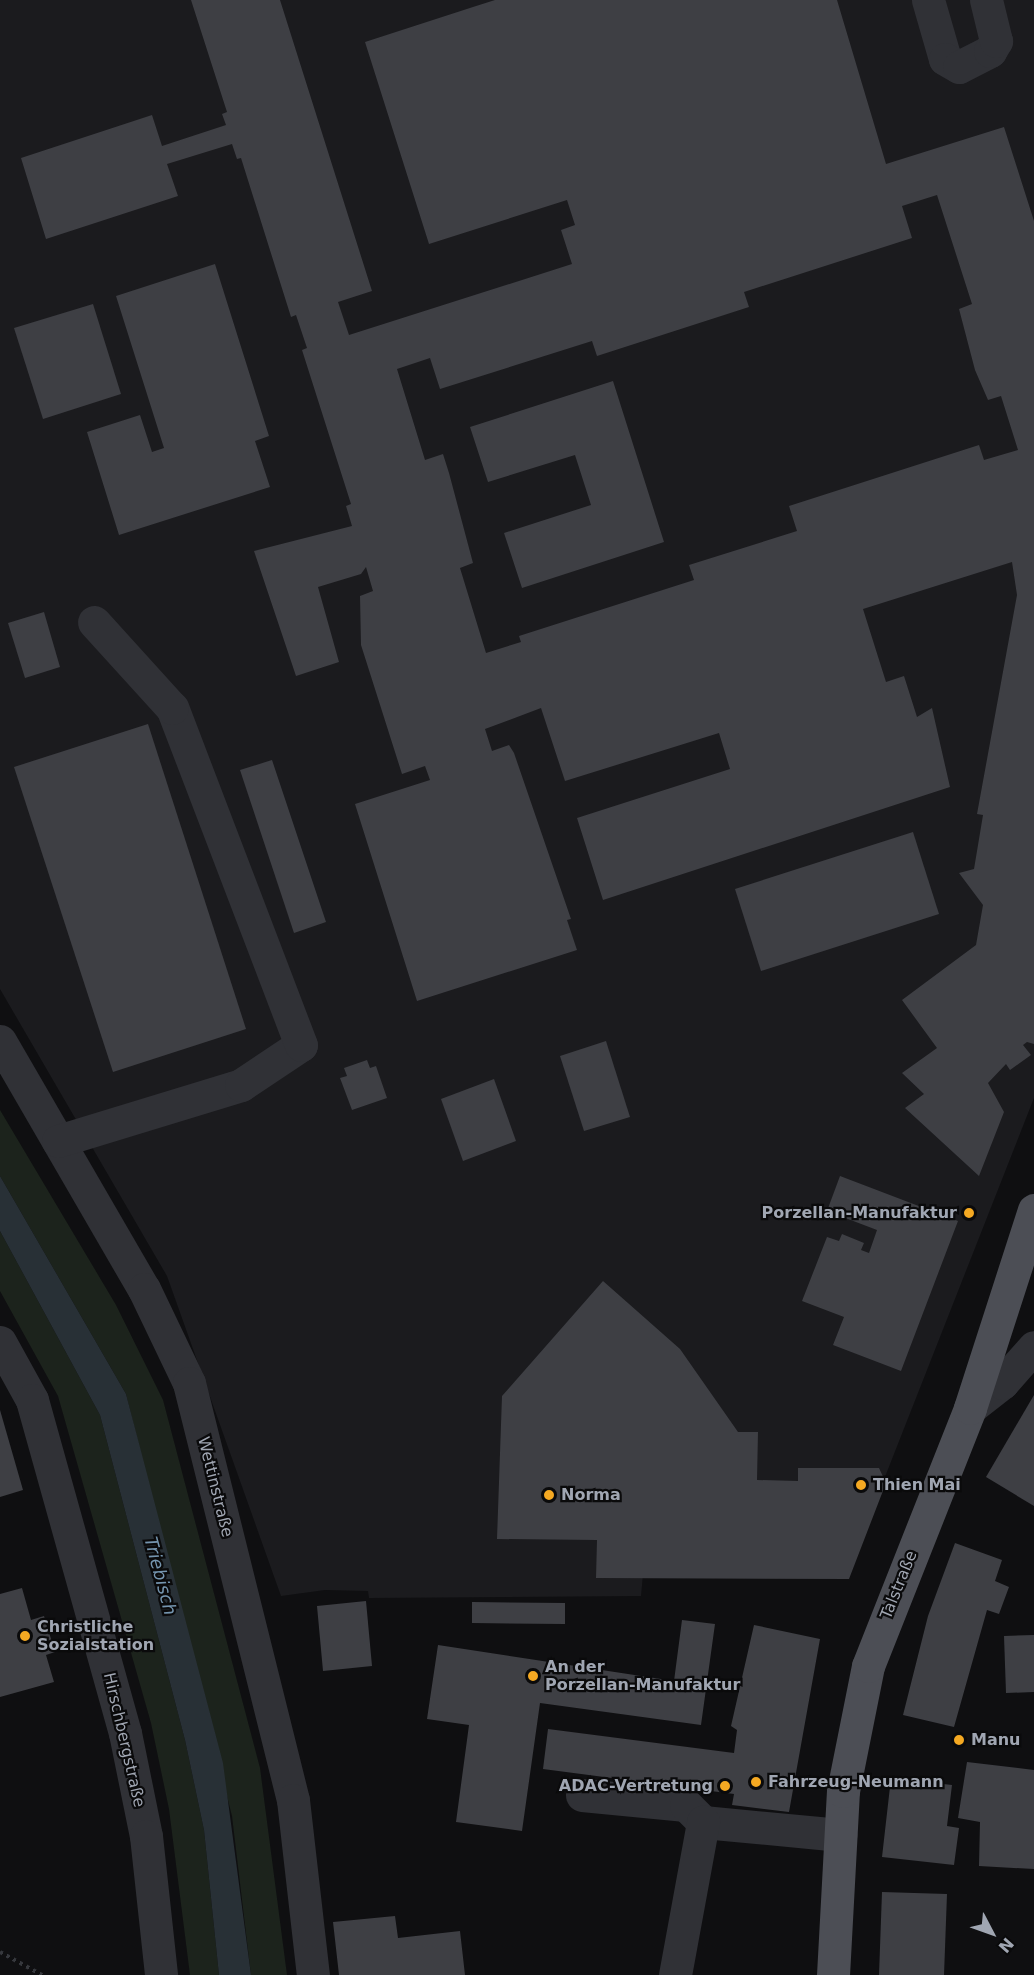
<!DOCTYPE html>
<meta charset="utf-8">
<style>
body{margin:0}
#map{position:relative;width:1034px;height:1975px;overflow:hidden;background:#0f0f11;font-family:"DejaVu Sans",sans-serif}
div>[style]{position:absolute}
.built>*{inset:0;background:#1b1b1e}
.green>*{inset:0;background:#1c231c}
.water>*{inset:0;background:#283036}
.building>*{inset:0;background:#3e3f44}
.path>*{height:4px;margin-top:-2px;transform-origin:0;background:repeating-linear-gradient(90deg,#36383d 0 3px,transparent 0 7.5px)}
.minor>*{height:33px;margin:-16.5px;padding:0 16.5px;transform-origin:16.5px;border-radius:16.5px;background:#303136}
.major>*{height:33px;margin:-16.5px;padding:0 16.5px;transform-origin:16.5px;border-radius:16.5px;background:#4c4e55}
.dots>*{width:16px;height:16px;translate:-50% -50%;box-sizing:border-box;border:3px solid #0a0a0b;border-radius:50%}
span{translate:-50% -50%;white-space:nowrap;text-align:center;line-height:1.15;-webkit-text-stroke:4.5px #0a0a0b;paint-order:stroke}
.poi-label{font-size:16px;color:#a0a6b2;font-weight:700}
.right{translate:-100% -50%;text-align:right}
.left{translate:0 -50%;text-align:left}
.street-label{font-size:16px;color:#a0a6b2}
.water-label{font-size:18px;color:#7595af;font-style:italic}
.north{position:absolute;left:962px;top:1903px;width:60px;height:60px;-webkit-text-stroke:4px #0a0a0b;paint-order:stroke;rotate:131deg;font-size:16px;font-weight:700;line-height:24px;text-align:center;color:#a0a6b2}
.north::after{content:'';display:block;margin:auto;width:21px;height:27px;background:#a0a6b2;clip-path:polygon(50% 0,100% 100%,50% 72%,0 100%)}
</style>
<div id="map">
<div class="built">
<i style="clip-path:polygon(0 0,1034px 0,1034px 1098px,846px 1576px,643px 1574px,641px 1596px,369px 1598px,368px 1591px,325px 1590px,281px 1596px,167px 1276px,0 989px)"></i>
</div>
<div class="green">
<i style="clip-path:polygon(0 1110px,116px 1305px,163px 1400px,260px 1768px,287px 1975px,251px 1975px,232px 1816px,126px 1394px,0 1176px)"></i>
<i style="clip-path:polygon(0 1231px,100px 1415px,185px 1740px,204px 1830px,219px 1975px,190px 1975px,169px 1809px,151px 1723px,58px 1396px,0 1291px)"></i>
</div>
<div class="water">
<i style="clip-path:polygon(0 1176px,126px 1394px,223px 1763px,251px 1975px,219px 1975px,204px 1830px,185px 1740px,100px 1415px,0 1231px)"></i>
</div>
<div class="building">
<i style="clip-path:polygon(evenodd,191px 0,280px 0,372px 291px,338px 302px,349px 335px,572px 264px,561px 230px,575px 225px,567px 200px,429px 244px,365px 42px,473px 7px,495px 0,837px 0,886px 164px,1004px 127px,1034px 221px,1034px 1044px,1027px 1042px,1023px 1045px,1031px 1055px,1010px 1070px,1006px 1064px,988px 1083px,1004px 1112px,979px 1176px,905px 1108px,924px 1094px,902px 1073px,937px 1048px,902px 1000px,976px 945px,983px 905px,959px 873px,974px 869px,983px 815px,977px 814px,1017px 595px,1012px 562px,863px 609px,886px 682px,904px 676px,917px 717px,932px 708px,950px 787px,603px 900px,577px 818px,730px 769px,719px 733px,565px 781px,541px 708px,485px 729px,492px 751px,509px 745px,514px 753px,571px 919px,567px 920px,577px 950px,417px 1001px,355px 804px,430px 780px,425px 766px,402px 774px,361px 645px,360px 596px,373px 591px,366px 567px,361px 574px,318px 587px,339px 662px,296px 676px,254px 551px,352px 526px,346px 506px,351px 504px,302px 350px,307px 348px,296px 315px,291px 317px,241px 158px,237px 159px,232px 144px,167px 164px,178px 196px,46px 239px,21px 158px,152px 115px,162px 146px,226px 125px,222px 114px,227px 112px,191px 0,937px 195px,972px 304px,959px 309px,975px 370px,988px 400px,1001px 396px,1018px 450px,984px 460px,979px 445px,789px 506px,797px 531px,689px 565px,694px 580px,519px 636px,521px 642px,486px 653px,460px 568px,473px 563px,449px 473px,443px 454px,425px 460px,397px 369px,430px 358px,440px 389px,592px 341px,597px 356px,749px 307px,744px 292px,912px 238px,902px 206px,937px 195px)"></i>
<i style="clip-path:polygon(215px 264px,269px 436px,255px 441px,270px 487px,119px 535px,87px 432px,140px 415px,152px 452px,164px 448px,116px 296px)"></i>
<i style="clip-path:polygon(93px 304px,121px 394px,43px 419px,14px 328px)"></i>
<i style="clip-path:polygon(613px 381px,664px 542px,522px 588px,504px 533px,591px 505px,575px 455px,488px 482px,470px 427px)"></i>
<i style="clip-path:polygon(44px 612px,60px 667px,25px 678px,8px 623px)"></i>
<i style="clip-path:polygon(148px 724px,246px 1029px,113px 1072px,14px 767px)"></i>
<i style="clip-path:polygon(272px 760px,326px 922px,294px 933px,240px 770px)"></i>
<i style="clip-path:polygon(913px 832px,939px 914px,761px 971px,735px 889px)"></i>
<i style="clip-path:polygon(606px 1041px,630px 1117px,584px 1131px,560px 1056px)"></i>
<i style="clip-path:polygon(367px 1060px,370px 1068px,376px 1066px,387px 1098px,352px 1110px,340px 1078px,347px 1076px,344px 1068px)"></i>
<i style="clip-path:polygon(494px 1079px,516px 1141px,463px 1161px,441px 1099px)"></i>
<i style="clip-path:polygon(840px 1176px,958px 1221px,901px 1371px,833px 1345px,844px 1317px,802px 1301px,827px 1237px,839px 1241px,842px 1234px,864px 1243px,861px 1250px,869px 1253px,877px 1230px,827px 1211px)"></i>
<i style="clip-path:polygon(603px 1281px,680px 1349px,738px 1432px,758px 1432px,757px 1480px,798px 1481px,798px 1468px,879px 1468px,886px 1483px,849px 1579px,596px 1578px,597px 1540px,497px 1539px,502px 1396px)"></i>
<i style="clip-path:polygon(1034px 1395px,1034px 1506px,986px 1477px)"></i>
<i style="clip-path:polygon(0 1410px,23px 1490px,0 1497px)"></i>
<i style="clip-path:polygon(955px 1543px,1002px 1560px,995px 1581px,1009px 1587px,999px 1614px,987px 1610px,954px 1727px,903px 1715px,928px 1616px)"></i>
<i style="clip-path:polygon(22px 1588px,31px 1620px,44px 1616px,55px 1652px,46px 1655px,54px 1682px,0 1697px,0 1594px)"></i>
<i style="clip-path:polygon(366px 1601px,372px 1666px,323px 1671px,317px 1606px)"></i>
<i style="clip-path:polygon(472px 1602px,565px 1603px,565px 1624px,472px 1623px)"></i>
<i style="clip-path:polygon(682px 1620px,715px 1624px,701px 1725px,540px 1703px,522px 1831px,456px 1822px,469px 1725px,427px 1719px,438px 1645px,674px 1681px)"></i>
<i style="clip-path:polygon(754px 1625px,820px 1639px,789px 1812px,732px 1805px,734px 1794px,543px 1769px,548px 1729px,734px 1753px,737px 1730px,731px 1726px)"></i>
<i style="clip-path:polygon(1034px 1635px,1034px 1692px,1006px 1693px,1004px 1636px)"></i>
<i style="clip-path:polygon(967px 1762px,1034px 1770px,1034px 1869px,979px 1866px,980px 1822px,958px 1818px)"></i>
<i style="clip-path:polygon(891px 1778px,952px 1785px,947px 1826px,959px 1828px,954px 1865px,882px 1857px)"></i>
<i style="clip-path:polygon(882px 1892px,947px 1894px,944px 1975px,879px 1975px)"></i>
<i style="clip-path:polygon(395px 1916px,398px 1938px,460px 1931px,465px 1975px,339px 1975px,333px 1922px)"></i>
</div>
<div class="path">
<i style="left:0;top:1952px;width:48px;rotate:28.7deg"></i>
</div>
<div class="minor">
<i style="left:928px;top:0;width:61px;rotate:73.9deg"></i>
<i style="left:945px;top:59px;width:16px;rotate:30deg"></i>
<i style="left:959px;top:67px;width:35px;rotate:-27deg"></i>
<i style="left:990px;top:51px;width:12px;rotate:-59deg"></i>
<i style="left:996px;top:41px;width:42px;rotate:-103.7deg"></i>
<i style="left:0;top:1041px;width:287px;rotate:59.9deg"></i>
<i style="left:144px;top:1289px;width:104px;rotate:64.4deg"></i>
<i style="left:189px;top:1383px;width:430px;rotate:76deg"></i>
<i style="left:293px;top:1800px;width:176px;rotate:83.5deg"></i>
<i style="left:58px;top:1141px;width:191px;rotate:-17deg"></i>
<i style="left:241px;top:1085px;width:72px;rotate:-33.7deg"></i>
<i style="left:301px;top:1045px;width:361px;rotate:-110.9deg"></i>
<i style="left:172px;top:708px;width:116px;rotate:-132.2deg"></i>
<i style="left:0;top:1342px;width:66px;rotate:61.1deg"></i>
<i style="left:32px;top:1400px;width:346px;rotate:74.4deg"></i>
<i style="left:125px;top:1733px;width:105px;rotate:78.5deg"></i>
<i style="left:146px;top:1836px;width:140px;rotate:83.8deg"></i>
<i style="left:970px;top:1408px;width:41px;rotate:-38deg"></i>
<i style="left:1002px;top:1383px;width:48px;rotate:-48.4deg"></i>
<i style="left:582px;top:1795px;width:104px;rotate:5.5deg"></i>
<i style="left:686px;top:1805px;width:24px;rotate:45deg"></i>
<i style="left:703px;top:1822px;width:138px;rotate:5.4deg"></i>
<i style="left:675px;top:1975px;width:156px;rotate:-79.6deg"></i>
</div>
<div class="major">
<i style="left:833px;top:1975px;width:184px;rotate:-86.9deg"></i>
<i style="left:843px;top:1791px;width:127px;rotate:-78.7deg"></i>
<i style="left:868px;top:1666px;width:277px;rotate:-68.4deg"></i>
<i style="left:970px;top:1408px;width:208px;rotate:-72.1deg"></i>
</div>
<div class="dots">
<i style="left:969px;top:1213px;background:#f5a922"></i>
<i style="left:861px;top:1485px;background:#f5a922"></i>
<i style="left:549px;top:1495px;background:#f5a922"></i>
<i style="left:25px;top:1636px;background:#f5a922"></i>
<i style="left:533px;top:1676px;background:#f5a922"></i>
<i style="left:959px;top:1740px;background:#f5a922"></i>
<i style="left:756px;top:1782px;background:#f5a922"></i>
<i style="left:725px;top:1786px;background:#f5a922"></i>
</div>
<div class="poi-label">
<span class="right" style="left:957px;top:1213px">Porzellan-Manufaktur</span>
<span class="left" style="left:873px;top:1485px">Thien Mai</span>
<span class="left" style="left:561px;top:1495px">Norma</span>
<span class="left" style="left:37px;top:1636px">Christliche<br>Sozialstation</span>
<span class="left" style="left:545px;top:1676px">An der<br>Porzellan-Manufaktur</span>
<span class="left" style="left:971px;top:1740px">Manu</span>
<span class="left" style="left:768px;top:1782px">Fahrzeug-Neumann</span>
<span class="right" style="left:713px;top:1786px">ADAC-Vertretung</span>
</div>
<div class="street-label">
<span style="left:215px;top:1487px;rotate:76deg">Wettinstraße</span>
<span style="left:899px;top:1585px;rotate:-68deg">Talstraße</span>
<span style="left:124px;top:1740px;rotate:77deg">Hirschbergstraße</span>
</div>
<div class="water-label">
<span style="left:160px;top:1576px;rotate:75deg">Triebisch</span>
</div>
<div class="north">N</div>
</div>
